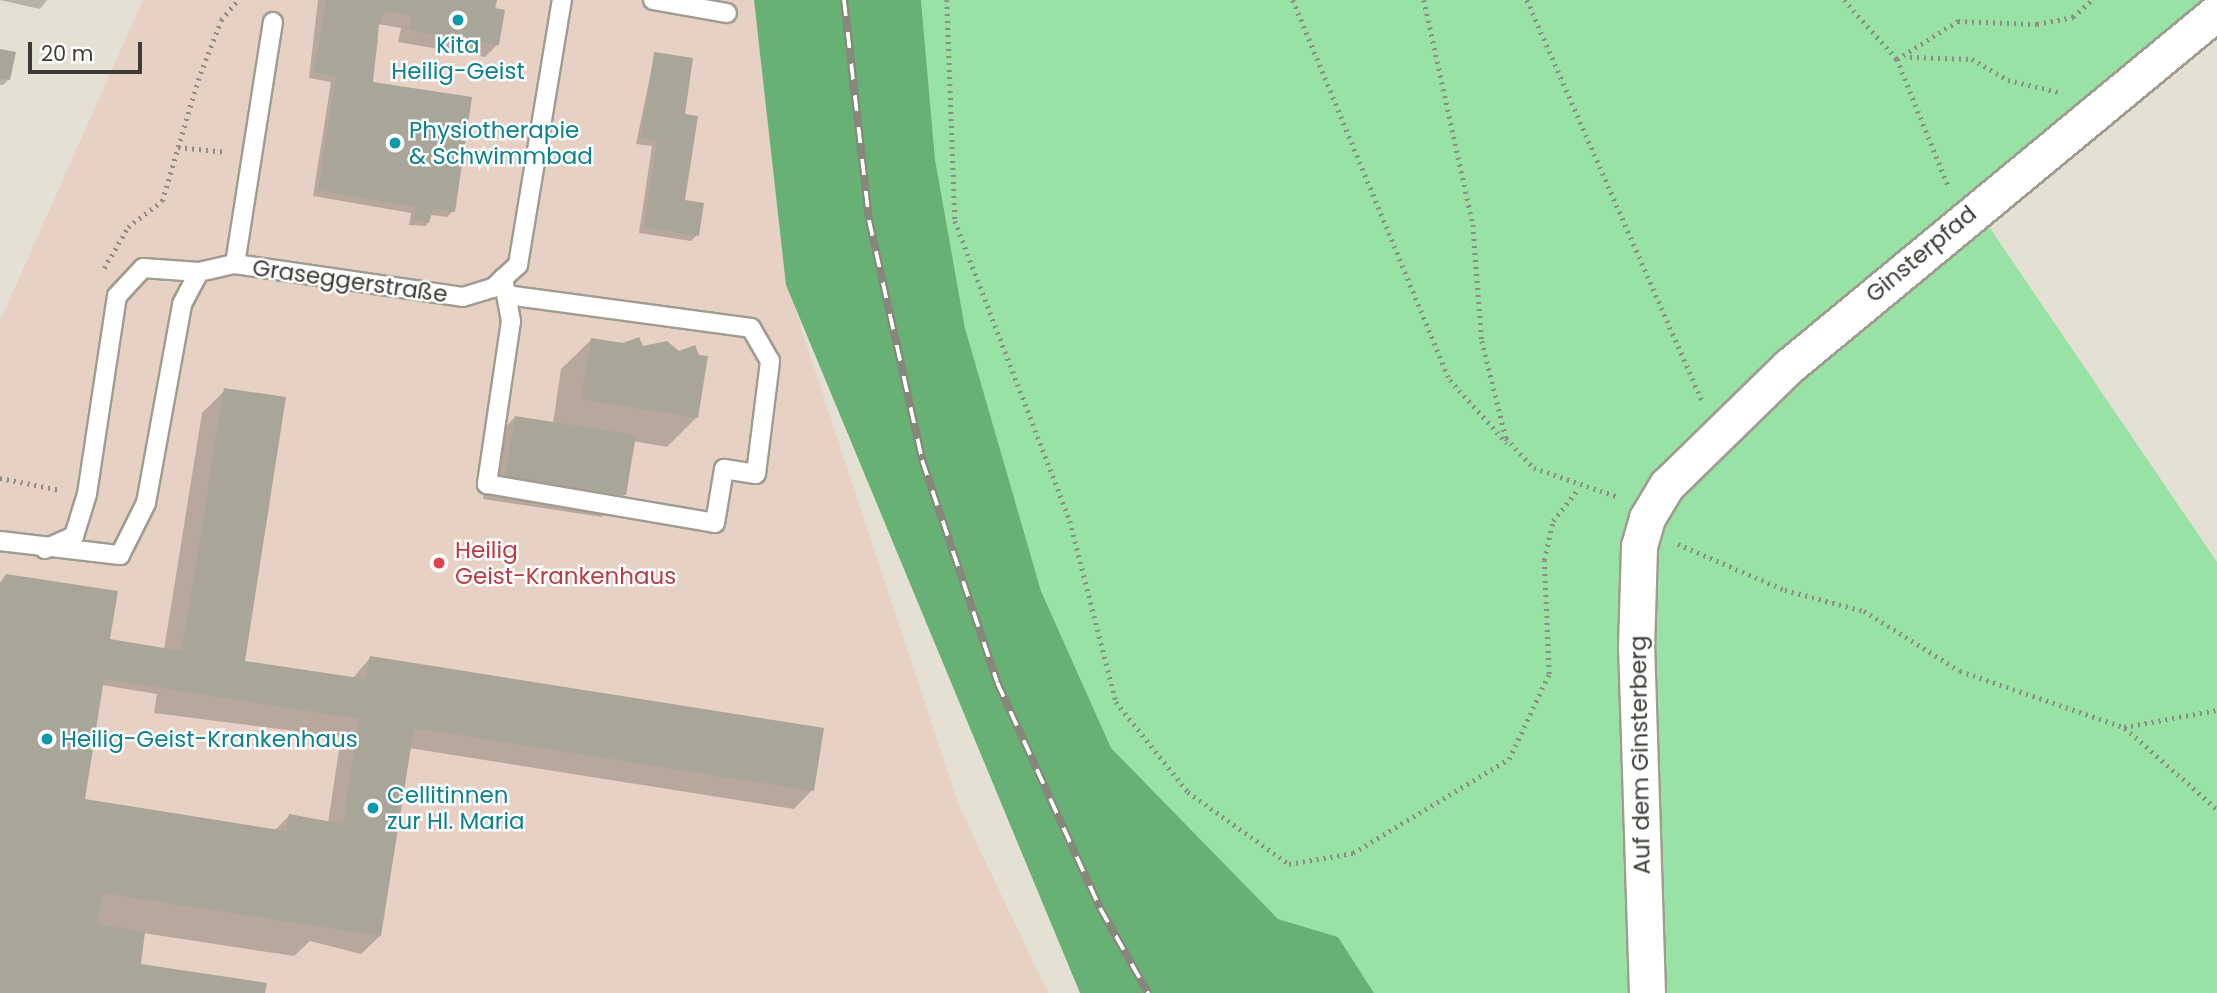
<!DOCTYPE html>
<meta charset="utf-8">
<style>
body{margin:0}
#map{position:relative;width:2217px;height:993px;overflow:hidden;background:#e4e0d3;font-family:Poppins,sans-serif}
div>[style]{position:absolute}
.medical>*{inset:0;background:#e7d1c5}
.green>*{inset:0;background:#98e2a5}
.forest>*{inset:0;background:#67b175}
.shadow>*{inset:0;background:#0003}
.building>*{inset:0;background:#a9a599}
.path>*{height:4.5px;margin-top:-2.25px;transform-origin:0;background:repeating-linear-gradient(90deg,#8f8c83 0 2px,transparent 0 7px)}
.roads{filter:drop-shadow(2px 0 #a09c90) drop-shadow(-2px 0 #a09c90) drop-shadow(0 2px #a09c90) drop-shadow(0 -2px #a09c90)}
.service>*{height:18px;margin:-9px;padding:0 9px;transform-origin:9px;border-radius:9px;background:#fff}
.minor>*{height:35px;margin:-17.5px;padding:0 17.5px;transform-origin:17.5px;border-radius:17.5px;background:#fff}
.rail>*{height:8px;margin-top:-4px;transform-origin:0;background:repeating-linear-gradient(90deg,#fff 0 16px,#88857d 0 32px);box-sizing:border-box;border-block:2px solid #88857d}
.dots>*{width:19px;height:19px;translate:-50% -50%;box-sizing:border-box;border:4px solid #fff;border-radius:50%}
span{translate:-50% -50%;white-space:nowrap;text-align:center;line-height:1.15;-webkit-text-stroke:5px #fff;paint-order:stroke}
.culture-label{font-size:23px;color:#0d838f}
.left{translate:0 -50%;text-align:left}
.street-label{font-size:23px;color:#3e3c37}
.health-label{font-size:23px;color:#be3a42}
.scale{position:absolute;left:28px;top:42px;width:114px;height:32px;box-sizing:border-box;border:4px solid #3e3c37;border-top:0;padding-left:9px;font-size:21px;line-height:24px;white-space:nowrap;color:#3e3c37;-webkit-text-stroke:5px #fff;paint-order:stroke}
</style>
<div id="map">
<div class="medical">
<i style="clip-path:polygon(143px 0,754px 0,787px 285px,959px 806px,1048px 993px,0 993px,0 321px)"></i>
</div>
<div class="green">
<i style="clip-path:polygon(921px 0,2213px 0,1971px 190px,1653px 476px,1639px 993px,1374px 993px,1338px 937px,1278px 919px,1111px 749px,1041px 591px,965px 328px,935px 159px)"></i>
<i style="clip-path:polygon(1981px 215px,2217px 562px,2217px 993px,1656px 993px,1652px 537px,1680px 482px)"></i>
</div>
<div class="forest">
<i style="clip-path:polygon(754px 0,921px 0,935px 159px,965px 328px,1041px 591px,1111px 748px,1278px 919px,1338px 937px,1374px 993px,1080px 993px,786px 285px)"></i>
</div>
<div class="shadow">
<i style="clip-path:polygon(0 0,47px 0,40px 9px)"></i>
<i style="clip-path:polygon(318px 0,495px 0,498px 44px,485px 57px,398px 42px,401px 28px,378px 24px,373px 39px,378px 40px,371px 84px,453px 211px,447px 217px,431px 215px,426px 226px,409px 225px,411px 213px,313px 196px,331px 82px,309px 78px)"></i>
<i style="clip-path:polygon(0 50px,9px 79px,3px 85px,0 85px)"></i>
<i style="clip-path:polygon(655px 53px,683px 115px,683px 202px,697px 235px,691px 241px,639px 233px,652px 146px,636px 144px)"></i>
<i style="clip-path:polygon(591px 340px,642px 348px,697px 417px,667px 447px,633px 441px,625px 494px,602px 517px,483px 499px,492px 441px,515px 417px,553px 423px,561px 369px)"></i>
<i style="clip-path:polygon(evenodd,225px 390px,243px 662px,352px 679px,370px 658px,812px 790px,794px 809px,409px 748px,380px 936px,361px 954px,310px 941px,294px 956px,143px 933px,139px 965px,264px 993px,0 993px,0 583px,7px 575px,109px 641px,164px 650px,202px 413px,225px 390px,102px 685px,157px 694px,154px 713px,341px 737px,328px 823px,289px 816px,274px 831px,83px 800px,102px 685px)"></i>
</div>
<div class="building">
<i style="clip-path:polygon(326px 0,497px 0,495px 8px,505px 10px,499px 45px,410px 30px,412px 16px,384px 11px,379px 25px,373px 82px,472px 97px,455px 212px,433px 209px,429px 223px,414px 220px,416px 207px,318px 190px,336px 76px,314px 72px)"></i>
<i style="clip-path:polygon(0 49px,16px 52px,10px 80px,0 79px)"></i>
<i style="clip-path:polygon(654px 52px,693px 58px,685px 114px,698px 116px,685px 200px,704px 203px,699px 236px,644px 227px,657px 141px,641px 138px)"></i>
<i style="clip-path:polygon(639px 337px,643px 346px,667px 341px,679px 351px,695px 345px,699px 355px,708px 356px,698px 418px,581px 399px,591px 338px,623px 343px)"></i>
<i style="clip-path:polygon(evenodd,224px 388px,286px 397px,245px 661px,366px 679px,370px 656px,824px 728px,814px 791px,414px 728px,381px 936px,103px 893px,97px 924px,145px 932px,141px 964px,267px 983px,265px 993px,0 993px,0 583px,6px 574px,118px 591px,110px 639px,182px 651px,224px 388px,104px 679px,359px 719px,343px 824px,289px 814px,286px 831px,85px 799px,104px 679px)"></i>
<i style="clip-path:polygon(515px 416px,636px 435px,626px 495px,505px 476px)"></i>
</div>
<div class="path">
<i style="left:947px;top:0;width:221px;rotate:87.9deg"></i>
<i style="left:955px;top:221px;width:321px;rotate:69deg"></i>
<i style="left:1070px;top:521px;width:187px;rotate:75.7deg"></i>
<i style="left:1116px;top:702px;width:115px;rotate:51.3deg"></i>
<i style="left:1188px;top:792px;width:124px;rotate:35.5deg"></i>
<i style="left:1289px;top:864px;width:65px;rotate:-9.8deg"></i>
<i style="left:1353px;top:853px;width:182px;rotate:-31.1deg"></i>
<i style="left:1509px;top:759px;width:94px;rotate:-64.8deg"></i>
<i style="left:1549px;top:674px;width:114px;rotate:-92.5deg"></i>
<i style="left:1544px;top:560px;width:40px;rotate:-77deg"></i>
<i style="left:1553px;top:521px;width:42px;rotate:-51.8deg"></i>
<i style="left:1293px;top:0;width:411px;rotate:67.6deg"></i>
<i style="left:1450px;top:380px;width:85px;rotate:47.9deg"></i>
<i style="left:1424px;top:0;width:230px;rotate:77.7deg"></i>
<i style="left:1473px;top:225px;width:116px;rotate:85.6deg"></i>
<i style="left:1482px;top:341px;width:100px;rotate:76.1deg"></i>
<i style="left:1506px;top:438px;width:41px;rotate:47deg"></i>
<i style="left:1534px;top:468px;width:87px;rotate:18.9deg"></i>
<i style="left:1527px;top:0;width:437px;rotate:66.4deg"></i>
<i style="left:1844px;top:0;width:79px;rotate:48.1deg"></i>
<i style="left:1897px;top:59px;width:72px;rotate:-31.9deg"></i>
<i style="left:1958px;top:21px;width:79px;rotate:2.2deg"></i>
<i style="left:2037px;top:24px;width:37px;rotate:-11deg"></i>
<i style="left:2073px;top:17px;width:25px;rotate:-42deg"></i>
<i style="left:1910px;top:57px;width:62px;rotate:1.8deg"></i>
<i style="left:1972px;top:59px;width:42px;rotate:30.3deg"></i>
<i style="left:2008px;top:80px;width:56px;rotate:13.5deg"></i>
<i style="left:1897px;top:59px;width:139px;rotate:68deg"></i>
<i style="left:178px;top:147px;width:48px;rotate:5.9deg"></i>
<i style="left:104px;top:268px;width:48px;rotate:-59.7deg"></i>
<i style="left:128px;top:227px;width:43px;rotate:-37.4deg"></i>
<i style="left:162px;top:201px;width:126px;rotate:-73.4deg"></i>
<i style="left:198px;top:80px;width:64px;rotate:-69deg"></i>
<i style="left:221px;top:20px;width:26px;rotate:-50deg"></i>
<i style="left:0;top:478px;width:62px;rotate:11.1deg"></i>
<i style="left:1678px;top:544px;width:116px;rotate:23.3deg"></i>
<i style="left:1785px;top:590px;width:82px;rotate:14.9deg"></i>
<i style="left:1864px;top:611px;width:113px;rotate:32deg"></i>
<i style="left:1960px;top:671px;width:173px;rotate:18.9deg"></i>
<i style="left:2124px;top:727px;width:95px;rotate:-10.4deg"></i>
<i style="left:2125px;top:728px;width:123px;rotate:41.4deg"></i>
</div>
<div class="roads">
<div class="service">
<i style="left:653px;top:0;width:75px;rotate:10deg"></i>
<i style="left:235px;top:264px;width:245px;rotate:-81.1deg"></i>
<i style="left:503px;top:278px;width:44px;rotate:79.5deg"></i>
<i style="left:511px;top:321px;width:165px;rotate:98.4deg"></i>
<i style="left:487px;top:484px;width:231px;rotate:9.7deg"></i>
<i style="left:715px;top:523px;width:55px;rotate:-80.5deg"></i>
<i style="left:724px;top:469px;width:32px;rotate:9deg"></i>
<i style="left:756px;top:474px;width:114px;rotate:-82.9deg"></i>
<i style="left:770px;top:361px;width:38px;rotate:-120deg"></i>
<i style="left:751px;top:328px;width:246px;rotate:-172.3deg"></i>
<i style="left:0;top:541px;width:121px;rotate:6.7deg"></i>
<i style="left:120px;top:555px;width:58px;rotate:-63.4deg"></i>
<i style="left:146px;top:503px;width:202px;rotate:-79.7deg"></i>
<i style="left:182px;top:304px;width:36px;rotate:-62deg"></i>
<i style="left:45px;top:549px;width:32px;rotate:-24deg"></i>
<i style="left:74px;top:536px;width:44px;rotate:-72.8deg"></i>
<i style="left:87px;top:494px;width:200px;rotate:-81.4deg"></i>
<i style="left:117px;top:296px;width:38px;rotate:-47deg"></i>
<i style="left:143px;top:268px;width:56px;rotate:4.1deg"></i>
<i style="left:199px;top:272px;width:37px;rotate:-13deg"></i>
<i style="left:235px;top:264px;width:230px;rotate:8.2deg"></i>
<i style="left:463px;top:297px;width:31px;rotate:-17deg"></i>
<i style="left:493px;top:288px;width:34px;rotate:-43deg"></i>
<i style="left:518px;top:265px;width:269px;rotate:-80.6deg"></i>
</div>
<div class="minor">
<i style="left:1647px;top:993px;width:345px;rotate:-91.8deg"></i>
<i style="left:1636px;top:648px;width:102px;rotate:-88.3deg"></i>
<i style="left:1639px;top:546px;width:29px;rotate:-74deg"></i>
<i style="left:1647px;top:518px;width:39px;rotate:-59deg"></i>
<i style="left:1667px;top:485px;width:170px;rotate:-44.3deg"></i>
<i style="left:1789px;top:366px;width:555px;rotate:-39.59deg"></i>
</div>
</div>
<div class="rail">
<i style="left:844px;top:0;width:221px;rotate:83.5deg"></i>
<i style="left:869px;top:220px;width:246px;rotate:77.5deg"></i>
<i style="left:922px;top:460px;width:234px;rotate:71.3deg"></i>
<i style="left:997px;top:682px;width:248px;rotate:65.5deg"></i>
<i style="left:1100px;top:908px;width:98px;rotate:60.5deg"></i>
</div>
<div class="dots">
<i style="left:458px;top:20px;background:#0f9aa8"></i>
<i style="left:395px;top:143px;background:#0f9aa8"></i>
<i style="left:439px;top:563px;background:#e0444e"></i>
<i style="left:47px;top:739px;background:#0f9aa8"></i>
<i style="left:373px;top:808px;background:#0f9aa8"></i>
</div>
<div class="culture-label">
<span style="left:458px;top:58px">Kita<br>Heilig-Geist</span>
<span class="left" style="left:409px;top:143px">Physiotherapie<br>&amp; Schwimmbad</span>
<span class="left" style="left:61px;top:739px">Heilig-Geist-Krankenhaus</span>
<span class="left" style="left:387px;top:808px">Cellitinnen<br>zur Hl. Maria</span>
</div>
<div class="street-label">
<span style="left:1921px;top:254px;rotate:-40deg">Ginsterpfad</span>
<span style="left:350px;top:281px;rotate:8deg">Graseggerstraße</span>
<span style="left:1640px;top:755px;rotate:-91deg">Auf dem Ginsterberg</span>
</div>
<div class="health-label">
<span class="left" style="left:455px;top:563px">Heilig<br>Geist-Krankenhaus</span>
</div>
<div class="scale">20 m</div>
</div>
